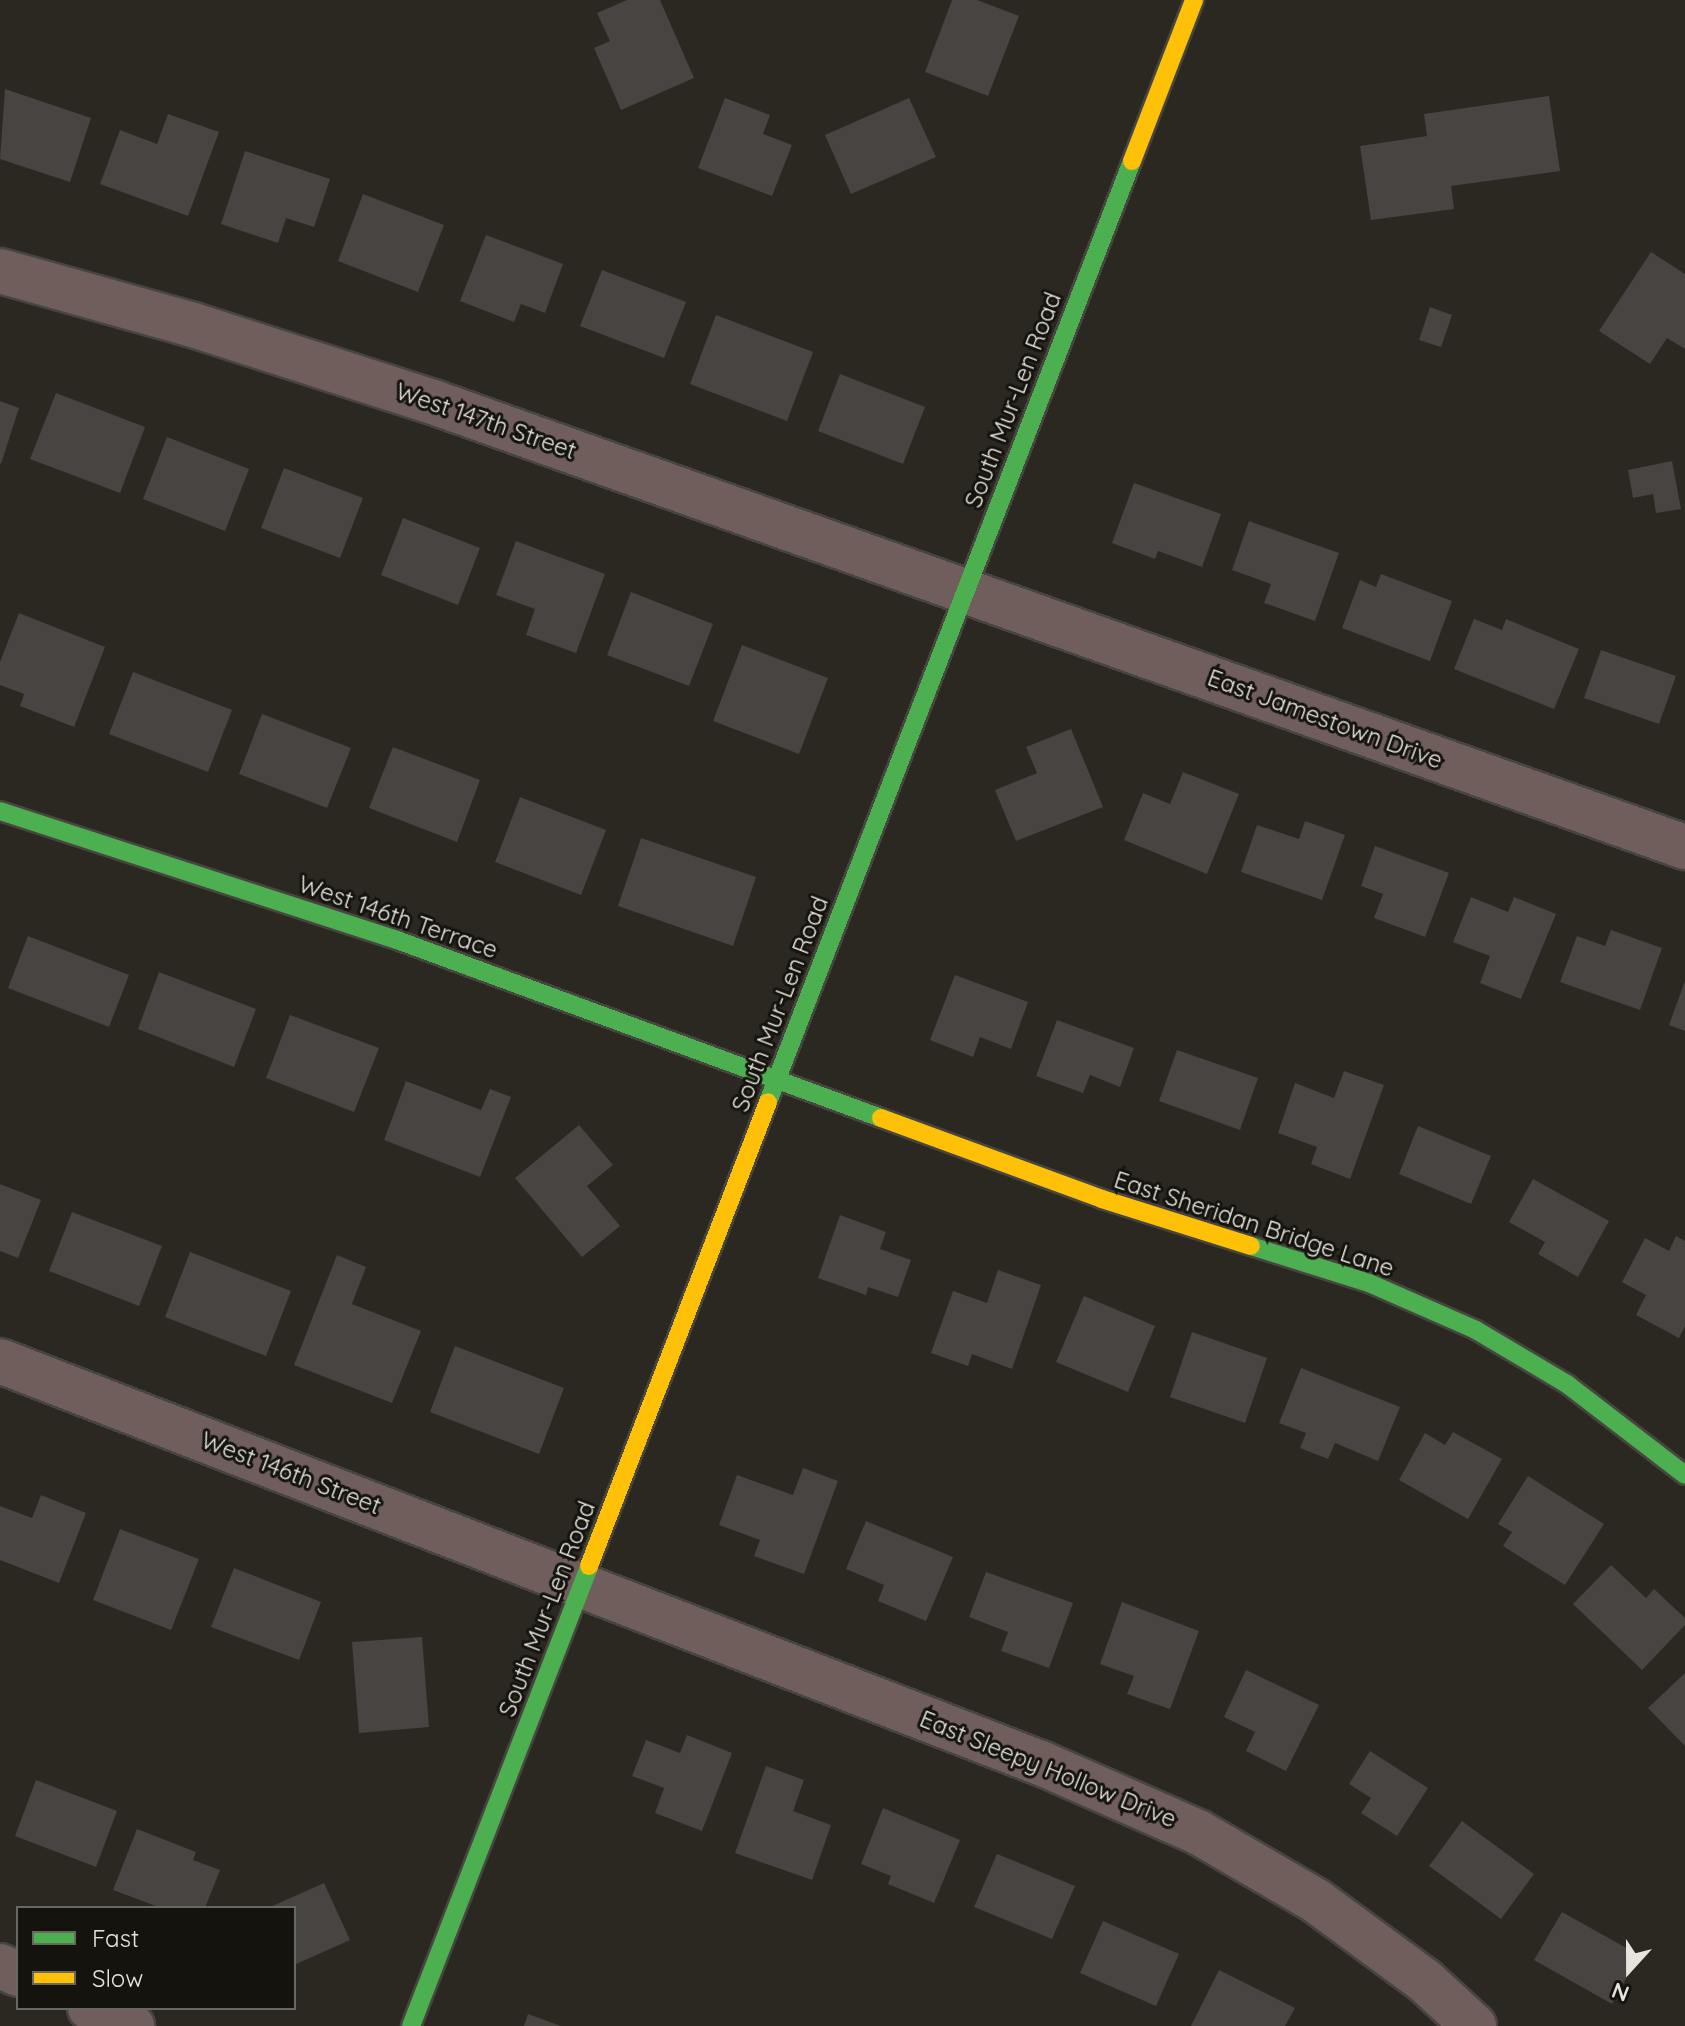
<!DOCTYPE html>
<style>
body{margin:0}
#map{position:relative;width:1685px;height:2026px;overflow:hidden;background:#2a2820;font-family:Quicksand,sans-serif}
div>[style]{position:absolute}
.building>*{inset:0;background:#474442}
.roads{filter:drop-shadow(2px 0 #47453f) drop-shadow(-2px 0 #47453f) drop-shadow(0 2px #47453f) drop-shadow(0 -2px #47453f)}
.street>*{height:44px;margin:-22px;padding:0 22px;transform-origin:22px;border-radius:22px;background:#705e5c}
.fast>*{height:18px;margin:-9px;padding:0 9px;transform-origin:9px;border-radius:9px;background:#4caf50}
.slow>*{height:18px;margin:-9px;padding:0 9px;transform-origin:9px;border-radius:9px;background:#ffc107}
span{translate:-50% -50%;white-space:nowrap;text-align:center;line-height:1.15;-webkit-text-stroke:6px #14130d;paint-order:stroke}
.street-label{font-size:24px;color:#e6e4dc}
.legend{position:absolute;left:16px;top:1906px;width:280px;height:104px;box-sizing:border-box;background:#14130d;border:2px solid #686760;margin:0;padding:10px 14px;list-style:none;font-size:24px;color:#e6e4dc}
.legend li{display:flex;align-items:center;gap:16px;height:40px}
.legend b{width:40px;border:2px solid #686760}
.north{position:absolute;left:1589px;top:1930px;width:80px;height:80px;-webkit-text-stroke:6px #14130d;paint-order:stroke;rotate:201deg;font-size:22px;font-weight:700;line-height:32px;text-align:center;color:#e6e4dc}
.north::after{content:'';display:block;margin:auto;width:28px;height:36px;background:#e6e4dc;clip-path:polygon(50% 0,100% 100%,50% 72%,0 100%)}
</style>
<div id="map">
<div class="building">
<i style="clip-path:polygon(627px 0,660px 0,694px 78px,621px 110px,594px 48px,610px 41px,597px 13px)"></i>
<i style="clip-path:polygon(952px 0,977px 0,1019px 16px,988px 96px,925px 72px)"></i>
<i style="clip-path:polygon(5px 89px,91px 118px,70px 182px,0 159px)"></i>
<i style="clip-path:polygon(1549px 96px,1560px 171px,1451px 186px,1454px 209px,1371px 220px,1360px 146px,1427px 136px,1424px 114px)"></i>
<i style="clip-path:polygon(725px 98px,770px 115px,763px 134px,792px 145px,772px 196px,698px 168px)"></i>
<i style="clip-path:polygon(909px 98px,936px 157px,851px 194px,825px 135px)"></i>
<i style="clip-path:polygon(168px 114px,219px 132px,188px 216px,100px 184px,120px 130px,157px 144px)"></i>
<i style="clip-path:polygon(245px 151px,330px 179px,314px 227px,286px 218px,278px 243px,221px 224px)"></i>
<i style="clip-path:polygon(363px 194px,444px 225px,418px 292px,338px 261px)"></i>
<i style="clip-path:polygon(486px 235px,563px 264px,545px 313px,521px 304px,514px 322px,460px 301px)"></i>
<i style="clip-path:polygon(1651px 252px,1685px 274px,1685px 349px,1667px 338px,1650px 364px,1599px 331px)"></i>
<i style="clip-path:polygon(602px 270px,686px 302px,664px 358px,580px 326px)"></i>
<i style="clip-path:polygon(1430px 307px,1452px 315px,1441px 347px,1419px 340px)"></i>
<i style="clip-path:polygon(716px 315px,813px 352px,787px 421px,690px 384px)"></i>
<i style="clip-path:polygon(840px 374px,925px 407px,903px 464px,818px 431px)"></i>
<i style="clip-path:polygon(56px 393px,145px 427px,120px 493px,30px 459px)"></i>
<i style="clip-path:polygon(0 401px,19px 408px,1px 464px,0 463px)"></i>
<i style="clip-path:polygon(167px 437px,249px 469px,225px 531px,143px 499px)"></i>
<i style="clip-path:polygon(1672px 461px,1681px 509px,1656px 513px,1653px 494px,1633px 498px,1628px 470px)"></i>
<i style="clip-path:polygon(284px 468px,363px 498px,340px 558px,261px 528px)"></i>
<i style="clip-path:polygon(1134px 483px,1221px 514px,1202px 567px,1158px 551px,1155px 559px,1112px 543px)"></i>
<i style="clip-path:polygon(403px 518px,480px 548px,458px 605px,381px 575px)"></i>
<i style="clip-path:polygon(1249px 521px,1339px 553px,1315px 621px,1264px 603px,1271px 584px,1232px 570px)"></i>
<i style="clip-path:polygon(516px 541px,605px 574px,576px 653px,526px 635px,535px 609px,496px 595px)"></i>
<i style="clip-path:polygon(1381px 574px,1452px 601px,1430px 661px,1342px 628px,1360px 580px,1376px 587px)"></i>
<i style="clip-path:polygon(631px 592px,713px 624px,689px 686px,607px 655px)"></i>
<i style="clip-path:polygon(19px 613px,105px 647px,74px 727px,20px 706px,24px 694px,0 685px,0 662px)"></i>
<i style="clip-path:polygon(1474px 619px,1502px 630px,1506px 619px,1579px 649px,1554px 709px,1454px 669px)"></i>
<i style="clip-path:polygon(742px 645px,828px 678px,799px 754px,713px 721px)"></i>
<i style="clip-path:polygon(1601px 650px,1676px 676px,1659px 724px,1584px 698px)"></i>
<i style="clip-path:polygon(133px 672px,232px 710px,208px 772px,109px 734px)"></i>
<i style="clip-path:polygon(262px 714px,351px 748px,327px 808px,239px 774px)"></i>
<i style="clip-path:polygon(1071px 729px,1103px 807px,1016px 841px,995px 790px,1037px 773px,1026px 747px)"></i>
<i style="clip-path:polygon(393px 747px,480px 780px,457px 842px,369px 808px)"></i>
<i style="clip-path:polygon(1183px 772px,1239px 794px,1207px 874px,1124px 840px,1143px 793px,1170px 804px)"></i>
<i style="clip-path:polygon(520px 797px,606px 830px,581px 895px,495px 862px)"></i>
<i style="clip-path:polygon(1305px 821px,1345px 835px,1322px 900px,1241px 872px,1257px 825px,1299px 839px)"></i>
<i style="clip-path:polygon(641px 838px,756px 877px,733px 946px,618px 906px)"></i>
<i style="clip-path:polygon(1375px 846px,1449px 873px,1425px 937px,1374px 918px,1383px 894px,1361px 886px)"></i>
<i style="clip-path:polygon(1471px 897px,1508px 912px,1514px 897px,1556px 914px,1521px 999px,1480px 983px,1490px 956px,1453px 942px)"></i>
<i style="clip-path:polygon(1611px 930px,1662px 948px,1640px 1010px,1560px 982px,1577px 936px,1605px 946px)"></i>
<i style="clip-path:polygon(28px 936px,129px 975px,109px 1027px,8px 988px)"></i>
<i style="clip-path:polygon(159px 972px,256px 1009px,234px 1067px,138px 1029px)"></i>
<i style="clip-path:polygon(955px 975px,1028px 1002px,1011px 1049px,980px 1037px,973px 1057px,930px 1040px)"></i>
<i style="clip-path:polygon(1685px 981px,1685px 1031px,1669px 1025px)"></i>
<i style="clip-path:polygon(290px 1015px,379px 1048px,354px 1112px,266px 1078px)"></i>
<i style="clip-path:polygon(1057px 1020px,1134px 1048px,1120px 1087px,1090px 1075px,1083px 1093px,1036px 1076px)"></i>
<i style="clip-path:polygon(1177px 1050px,1258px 1078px,1240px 1130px,1159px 1101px)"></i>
<i style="clip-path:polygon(1344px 1071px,1384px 1085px,1350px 1179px,1311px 1164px,1317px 1147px,1278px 1133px,1295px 1083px,1334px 1098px)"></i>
<i style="clip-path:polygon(406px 1081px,481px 1110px,490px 1089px,511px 1097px,480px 1177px,384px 1140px)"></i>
<i style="clip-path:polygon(579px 1125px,613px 1165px,587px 1186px,620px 1226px,582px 1257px,515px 1178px)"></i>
<i style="clip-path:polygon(1418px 1126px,1491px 1156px,1471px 1204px,1399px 1174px)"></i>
<i style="clip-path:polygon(1533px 1179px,1609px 1221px,1578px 1277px,1538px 1254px,1545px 1242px,1509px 1222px)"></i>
<i style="clip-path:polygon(0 1184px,41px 1200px,18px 1258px,0 1251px)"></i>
<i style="clip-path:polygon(72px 1212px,162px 1246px,139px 1306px,49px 1271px)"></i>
<i style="clip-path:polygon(840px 1215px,886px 1232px,880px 1249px,911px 1260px,898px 1297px,868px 1287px,866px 1295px,818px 1278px)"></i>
<i style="clip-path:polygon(1676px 1236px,1685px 1241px,1685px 1326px,1679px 1338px,1636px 1315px,1646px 1295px,1622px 1282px,1645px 1238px,1669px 1251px)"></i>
<i style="clip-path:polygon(190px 1252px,291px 1291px,266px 1356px,165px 1317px)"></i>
<i style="clip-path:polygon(337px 1255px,366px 1267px,352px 1304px,421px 1331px,392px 1403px,294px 1365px)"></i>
<i style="clip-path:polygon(998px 1270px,1041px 1285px,1012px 1369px,972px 1354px,968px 1366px,931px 1353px,953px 1291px,987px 1303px)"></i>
<i style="clip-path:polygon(1084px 1296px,1155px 1326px,1128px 1392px,1056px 1362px)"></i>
<i style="clip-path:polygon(1192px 1332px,1267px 1358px,1245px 1423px,1170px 1397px)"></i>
<i style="clip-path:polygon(455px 1346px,564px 1388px,539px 1454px,430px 1412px)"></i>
<i style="clip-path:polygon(1301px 1368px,1400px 1407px,1378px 1461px,1335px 1443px,1328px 1459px,1300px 1448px,1306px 1433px,1279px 1423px)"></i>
<i style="clip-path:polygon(1453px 1432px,1502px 1459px,1468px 1519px,1399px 1480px,1425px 1433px,1445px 1445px)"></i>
<i style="clip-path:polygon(803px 1468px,838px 1481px,804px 1574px,754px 1556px,760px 1540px,719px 1525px,737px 1475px,793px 1495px)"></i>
<i style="clip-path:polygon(1528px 1476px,1604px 1524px,1565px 1585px,1503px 1546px,1512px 1532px,1498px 1524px)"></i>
<i style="clip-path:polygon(41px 1495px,86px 1513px,59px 1583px,0 1560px,0 1506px,32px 1518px)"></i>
<i style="clip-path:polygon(866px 1521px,953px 1557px,926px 1621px,878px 1601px,884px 1585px,846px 1569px)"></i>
<i style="clip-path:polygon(120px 1529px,199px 1559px,171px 1630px,93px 1600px)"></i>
<i style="clip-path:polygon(1611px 1565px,1646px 1598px,1654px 1589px,1685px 1618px,1685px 1625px,1642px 1670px,1573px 1604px)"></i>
<i style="clip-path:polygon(234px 1568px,321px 1602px,299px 1660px,211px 1627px)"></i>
<i style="clip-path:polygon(986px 1572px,1073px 1603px,1049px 1668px,1001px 1651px,1008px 1632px,969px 1617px)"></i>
<i style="clip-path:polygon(1122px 1602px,1199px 1631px,1170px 1709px,1127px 1694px,1134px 1676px,1100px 1664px)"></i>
<i style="clip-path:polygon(422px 1637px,429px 1727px,359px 1733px,352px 1642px)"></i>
<i style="clip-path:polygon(1246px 1670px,1319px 1705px,1286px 1771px,1246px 1751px,1255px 1732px,1224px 1717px)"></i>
<i style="clip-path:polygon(1685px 1673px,1685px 1746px,1648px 1708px)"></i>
<i style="clip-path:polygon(687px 1735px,732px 1753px,702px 1831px,655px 1813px,664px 1788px,632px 1776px,646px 1740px,680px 1753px)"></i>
<i style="clip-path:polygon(1370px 1751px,1428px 1788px,1397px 1836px,1361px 1813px,1371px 1798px,1349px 1784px)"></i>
<i style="clip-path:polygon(766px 1766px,804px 1780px,793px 1811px,831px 1825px,812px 1880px,735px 1853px)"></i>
<i style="clip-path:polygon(36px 1780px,117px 1811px,96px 1867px,15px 1836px)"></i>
<i style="clip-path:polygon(883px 1808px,960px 1840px,934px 1903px,888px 1884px,891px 1876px,861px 1864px)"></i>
<i style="clip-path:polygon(1462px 1821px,1534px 1874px,1501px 1919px,1429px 1866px)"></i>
<i style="clip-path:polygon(137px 1829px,196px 1852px,193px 1860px,220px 1870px,205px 1908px,161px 1908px,113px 1890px)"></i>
<i style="clip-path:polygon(997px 1854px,1075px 1886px,1052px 1939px,974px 1907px)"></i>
<i style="clip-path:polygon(324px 1883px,350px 1940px,294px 1965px,294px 1908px,268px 1908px)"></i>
<i style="clip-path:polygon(1562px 1912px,1639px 1955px,1612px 2004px,1534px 1960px)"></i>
<i style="clip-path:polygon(1103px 1921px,1179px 1954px,1156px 2006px,1080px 1973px)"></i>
<i style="clip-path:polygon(1219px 1970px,1295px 2008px,1285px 2026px,1191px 2026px)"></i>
<i style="clip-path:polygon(528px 2014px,561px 2026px,524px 2026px)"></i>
</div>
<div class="roads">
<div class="street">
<i style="left:0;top:271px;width:200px;rotate:15.6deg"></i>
<i style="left:193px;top:325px;width:252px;rotate:17.8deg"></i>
<i style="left:433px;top:402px;width:1329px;rotate:19.57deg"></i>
<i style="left:0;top:1361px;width:1118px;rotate:21.13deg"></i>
<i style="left:1043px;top:1764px;width:169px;rotate:23.7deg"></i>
<i style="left:1198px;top:1832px;width:135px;rotate:30.2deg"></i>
<i style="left:1315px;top:1900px;width:135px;rotate:36.3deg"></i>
<i style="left:1424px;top:1980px;width:68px;rotate:42.6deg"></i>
<i style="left:0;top:1966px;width:20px;rotate:24deg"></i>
<i style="left:90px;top:2008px;width:46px;rotate:23.2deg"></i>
</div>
<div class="fast">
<i style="left:0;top:811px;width:417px;rotate:18deg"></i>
<i style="left:397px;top:940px;width:516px;rotate:20.19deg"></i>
<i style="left:768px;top:1102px;width:1009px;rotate:-68.85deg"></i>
<i style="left:1251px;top:1246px;width:124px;rotate:17.4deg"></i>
<i style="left:1369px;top:1283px;width:117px;rotate:23.7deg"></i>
<i style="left:1476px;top:1330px;width:106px;rotate:30.7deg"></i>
<i style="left:1567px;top:1384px;width:149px;rotate:37.6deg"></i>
<i style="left:411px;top:2026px;width:493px;rotate:-68.8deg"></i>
</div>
<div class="slow">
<i style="left:1132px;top:161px;width:173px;rotate:-68.9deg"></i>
<i style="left:881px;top:1118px;width:235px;rotate:20.1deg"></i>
<i style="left:1102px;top:1199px;width:156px;rotate:17.5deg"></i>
<i style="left:589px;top:1566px;width:497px;rotate:-68.9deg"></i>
</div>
</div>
<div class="street-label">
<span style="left:1013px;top:400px;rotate:-69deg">South Mur-Len Road</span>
<span style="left:486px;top:421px;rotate:19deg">West 147th Street</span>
<span style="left:1325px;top:719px;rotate:20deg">East Jamestown Drive</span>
<span style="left:398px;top:917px;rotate:19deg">West 146th Terrace</span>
<span style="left:780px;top:1004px;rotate:-69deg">South Mur-Len Road</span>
<span style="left:1254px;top:1224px;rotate:18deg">East Sheridan Bridge Lane</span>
<span style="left:291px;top:1473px;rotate:21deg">West 146th Street</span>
<span style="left:547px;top:1609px;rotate:-69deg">South Mur-Len Road</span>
<span style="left:1048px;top:1769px;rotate:22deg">East Sleepy Hollow Drive</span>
</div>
<ul class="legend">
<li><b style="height:10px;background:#4caf50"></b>Fast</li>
<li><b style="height:10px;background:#ffc107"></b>Slow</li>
</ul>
<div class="north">N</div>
</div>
